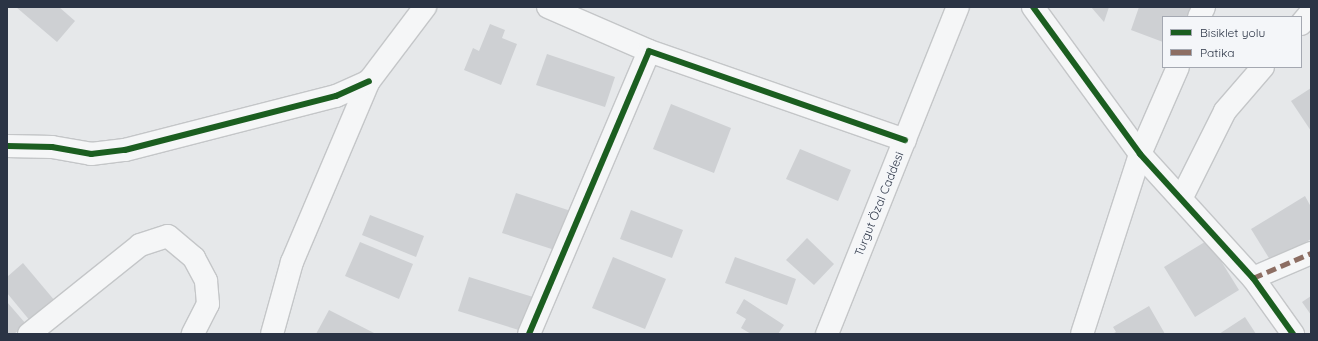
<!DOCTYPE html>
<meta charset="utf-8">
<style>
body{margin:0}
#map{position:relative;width:1318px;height:341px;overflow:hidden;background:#e6e8ea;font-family:Quicksand,sans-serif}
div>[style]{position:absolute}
.building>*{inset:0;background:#ced0d3}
.roads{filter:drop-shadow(1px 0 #c4c6c8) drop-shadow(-1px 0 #c4c6c8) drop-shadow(0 1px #c4c6c8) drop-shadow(0 -1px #c4c6c8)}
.minor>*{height:22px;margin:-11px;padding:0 11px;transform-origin:11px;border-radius:11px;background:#f5f6f7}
.tertiary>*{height:22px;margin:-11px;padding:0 11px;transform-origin:11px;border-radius:11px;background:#f5f6f7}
.quiet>*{height:5px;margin-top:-2.5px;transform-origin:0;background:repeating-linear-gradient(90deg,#8d6e63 0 10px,transparent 0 15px)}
.cycleway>*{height:6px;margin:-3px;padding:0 3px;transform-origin:3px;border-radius:3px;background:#1b5e20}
span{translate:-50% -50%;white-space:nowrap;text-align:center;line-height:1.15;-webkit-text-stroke:3px #f4f6f9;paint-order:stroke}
.street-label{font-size:12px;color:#2b3445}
.frame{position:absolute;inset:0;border:8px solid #2b3445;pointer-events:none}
.legend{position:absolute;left:1162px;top:16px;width:140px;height:52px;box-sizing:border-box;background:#f4f6f9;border:1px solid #a4a8b1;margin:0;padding:5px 7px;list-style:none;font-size:12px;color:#2b3445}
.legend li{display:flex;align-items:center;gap:8px;height:20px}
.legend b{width:20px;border:1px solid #a4a8b1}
</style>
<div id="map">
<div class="building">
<i style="clip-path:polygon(16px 7px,59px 7px,75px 21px,57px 42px)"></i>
<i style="clip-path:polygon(1091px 7px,1109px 7px,1104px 22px)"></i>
<i style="clip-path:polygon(1139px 7px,1197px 7px,1193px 17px,1163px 17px,1163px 42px,1131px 30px)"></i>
<i style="clip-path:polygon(490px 24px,505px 30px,502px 38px,517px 44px,501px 85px,464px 70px,473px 48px,479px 51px)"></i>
<i style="clip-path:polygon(547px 54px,615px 77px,605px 107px,536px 85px)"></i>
<i style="clip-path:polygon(1311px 88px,1311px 131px,1291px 101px)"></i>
<i style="clip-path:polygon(671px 104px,731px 128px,714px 173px,653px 149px)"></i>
<i style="clip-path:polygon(800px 149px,851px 170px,838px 201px,786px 179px)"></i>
<i style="clip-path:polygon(516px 193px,574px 212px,561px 252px,502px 233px)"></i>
<i style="clip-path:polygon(1305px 196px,1311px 207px,1311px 239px,1272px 263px,1251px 229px)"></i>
<i style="clip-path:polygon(631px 210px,683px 230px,672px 258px,620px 239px)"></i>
<i style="clip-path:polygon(370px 215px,424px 236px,416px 257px,362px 235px)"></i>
<i style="clip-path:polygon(807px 238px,834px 264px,814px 285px,786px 260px)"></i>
<i style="clip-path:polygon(1208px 240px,1239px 290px,1195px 317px,1164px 267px)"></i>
<i style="clip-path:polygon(360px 242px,413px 264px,399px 299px,345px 276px)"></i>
<i style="clip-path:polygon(613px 257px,666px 279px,645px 329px,592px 308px)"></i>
<i style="clip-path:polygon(735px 257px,796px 279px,787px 305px,725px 283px)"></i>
<i style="clip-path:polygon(23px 263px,55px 301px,31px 322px,7px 293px,7px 277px)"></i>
<i style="clip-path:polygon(469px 277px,533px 297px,522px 331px,458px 311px)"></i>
<i style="clip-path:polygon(1311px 296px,1311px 315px,1302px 302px)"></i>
<i style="clip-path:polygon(744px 299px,784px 325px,778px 334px,751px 334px,741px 328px,746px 319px,736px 313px)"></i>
<i style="clip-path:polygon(7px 302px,26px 324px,14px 334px,7px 334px)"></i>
<i style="clip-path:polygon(1149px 306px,1165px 334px,1112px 334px,1116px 332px,1113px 327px)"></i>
<i style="clip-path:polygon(329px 310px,376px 334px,316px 334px)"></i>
<i style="clip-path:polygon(1245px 317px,1256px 334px,1219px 334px)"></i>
</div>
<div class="roads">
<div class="minor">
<i style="left:548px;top:7px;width:110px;rotate:23.5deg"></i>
<i style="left:1033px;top:7px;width:182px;rotate:53.9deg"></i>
<i style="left:1140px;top:154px;width:168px;rotate:47.7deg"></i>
<i style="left:1253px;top:278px;width:69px;rotate:54.5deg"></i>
<i style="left:1199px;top:17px;width:11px;rotate:-63deg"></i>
<i style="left:1301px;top:24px;width:16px;rotate:-50deg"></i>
<i style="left:7px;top:146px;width:45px;rotate:1.3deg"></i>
<i style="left:52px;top:147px;width:40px;rotate:10deg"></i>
<i style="left:91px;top:154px;width:34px;rotate:-7deg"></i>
<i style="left:125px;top:150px;width:218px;rotate:-14.4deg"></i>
<i style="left:336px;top:96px;width:36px;rotate:-24deg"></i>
<i style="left:1181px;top:199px;width:98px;rotate:-63.4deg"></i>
<i style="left:1225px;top:111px;width:58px;rotate:-49.2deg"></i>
<i style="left:1253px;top:278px;width:63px;rotate:-23.3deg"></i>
<i style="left:29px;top:334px;width:142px;rotate:-38.7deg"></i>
<i style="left:140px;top:245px;width:29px;rotate:-18deg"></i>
<i style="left:168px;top:236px;width:34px;rotate:40deg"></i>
<i style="left:194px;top:258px;width:26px;rotate:62deg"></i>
<i style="left:206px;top:281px;width:23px;rotate:85deg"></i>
<i style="left:208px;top:304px;width:34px;rotate:117deg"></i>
<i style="left:272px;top:334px;width:75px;rotate:-74.5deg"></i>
<i style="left:292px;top:262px;width:197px;rotate:-67deg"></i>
<i style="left:369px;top:81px;width:93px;rotate:-52.9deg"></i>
<i style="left:529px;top:334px;width:307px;rotate:-67deg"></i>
<i style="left:649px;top:51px;width:271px;rotate:19.2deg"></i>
<i style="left:1082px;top:334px;width:189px;rotate:-72.1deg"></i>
<i style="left:1140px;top:154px;width:95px;rotate:-66.4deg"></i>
</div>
<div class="tertiary">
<i style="left:827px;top:334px;width:352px;rotate:-68.2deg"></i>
</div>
</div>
<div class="quiet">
<i style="left:1253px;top:278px;width:63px;rotate:-23.3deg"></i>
</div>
<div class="cycleway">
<i style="left:1033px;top:7px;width:182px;rotate:53.9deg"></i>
<i style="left:1140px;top:154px;width:168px;rotate:47.7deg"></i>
<i style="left:1253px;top:278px;width:69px;rotate:54.5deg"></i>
<i style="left:7px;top:146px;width:45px;rotate:1.3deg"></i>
<i style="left:52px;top:147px;width:40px;rotate:10deg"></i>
<i style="left:91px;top:154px;width:34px;rotate:-7deg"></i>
<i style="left:125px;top:150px;width:218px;rotate:-14.4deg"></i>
<i style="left:336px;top:96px;width:36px;rotate:-24deg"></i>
<i style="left:529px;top:334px;width:307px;rotate:-67deg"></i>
<i style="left:649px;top:51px;width:271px;rotate:19.2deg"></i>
</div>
<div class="street-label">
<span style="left:879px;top:204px;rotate:-68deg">Turgut Özal Caddesi</span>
</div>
<div class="frame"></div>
<ul class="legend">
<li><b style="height:5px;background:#1b5e20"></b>Bisiklet yolu</li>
<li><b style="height:5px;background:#8d6e63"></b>Patika</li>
</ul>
</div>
